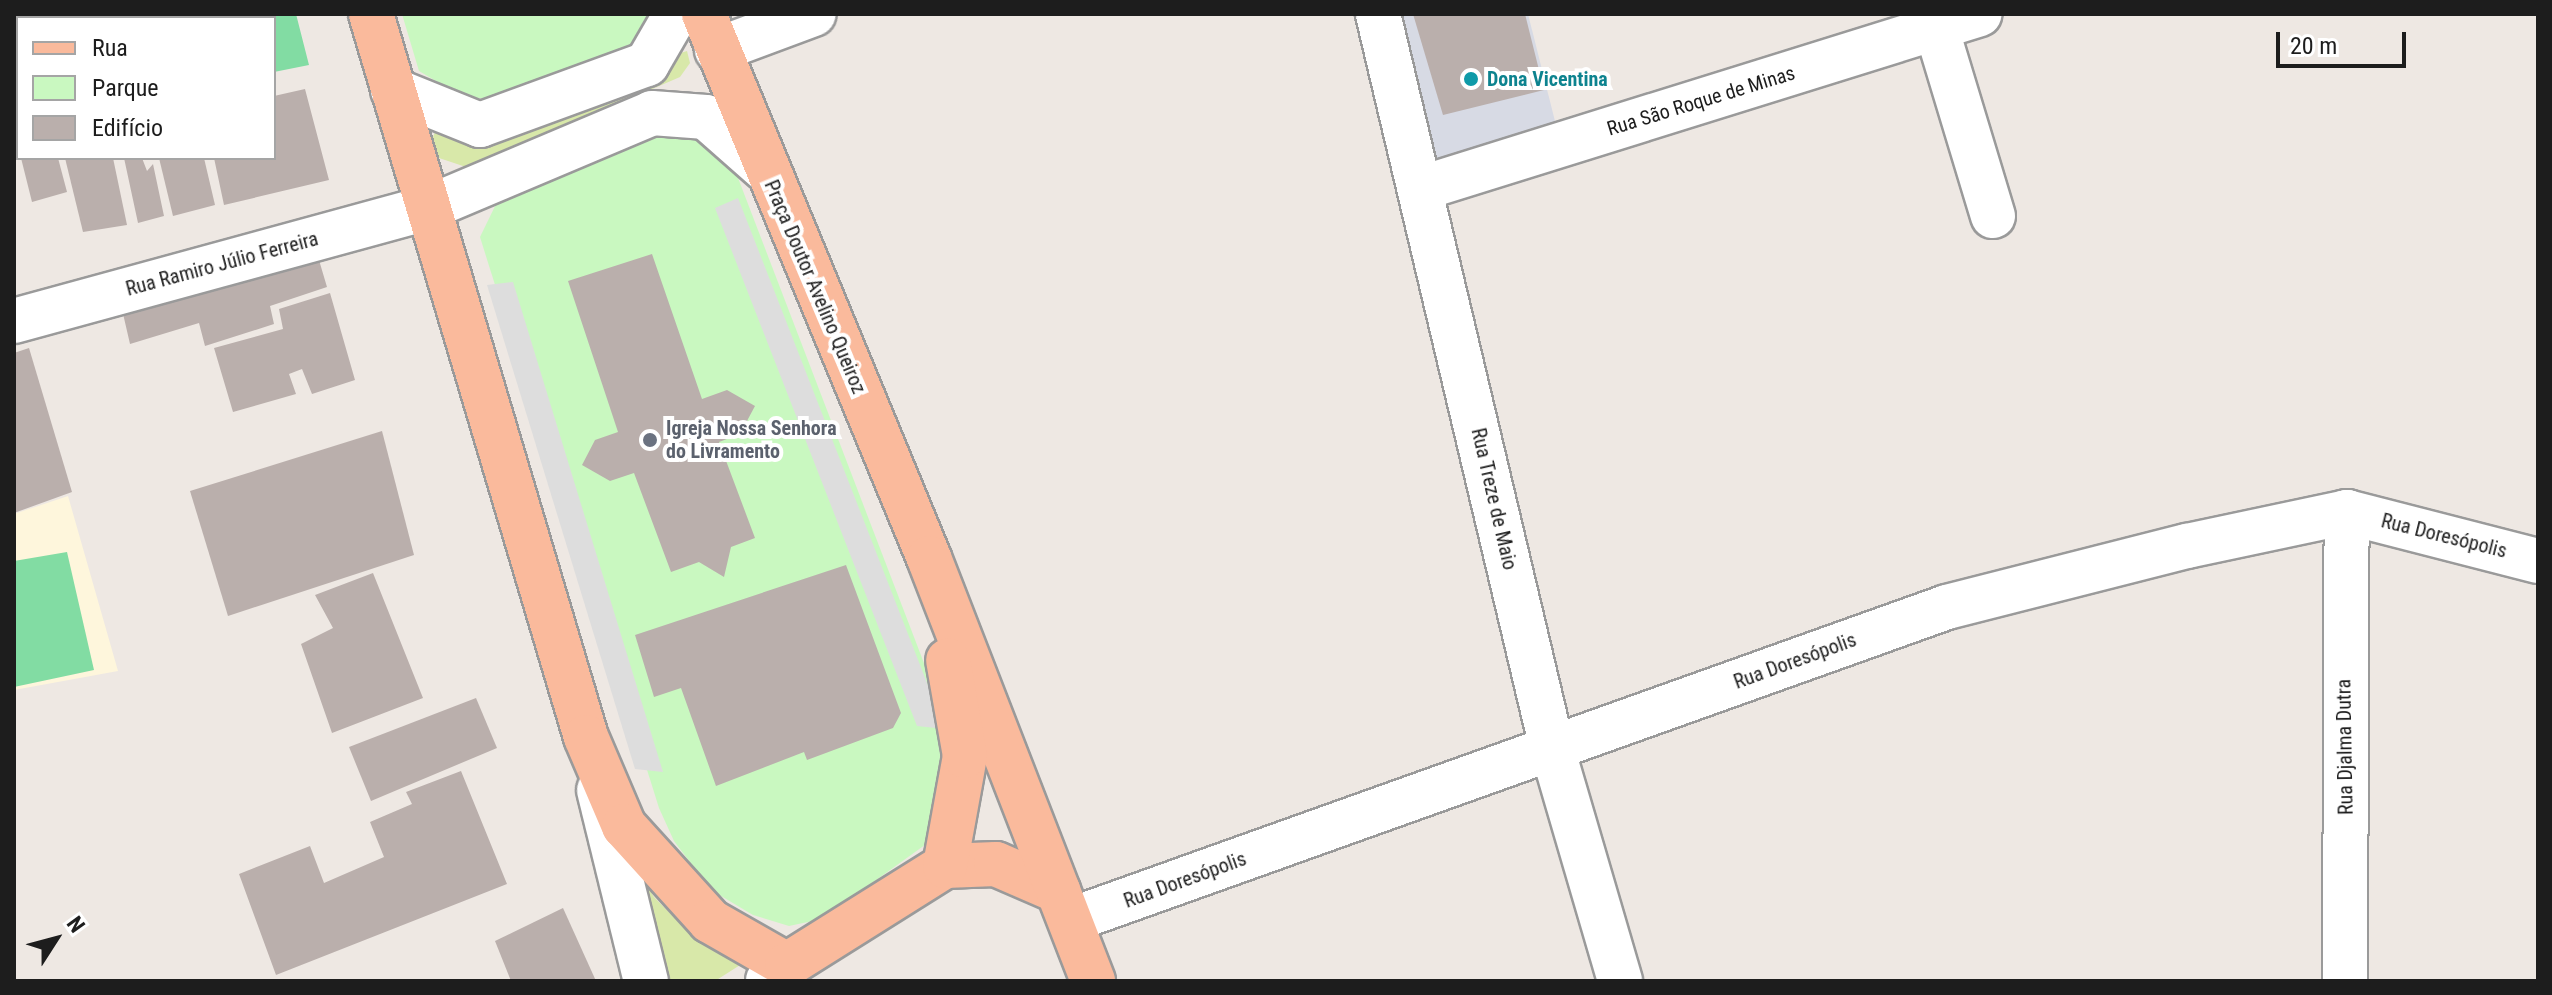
<!DOCTYPE html>
<meta charset="utf-8">
<style>
body{margin:0}
#map{position:relative;width:2552px;height:995px;overflow:hidden;background:#eee8e3;font-family:"Roboto Condensed",sans-serif}
div>[style]{position:absolute}
.education>*{inset:0;background:#fef6dc}
.grass>*{inset:0;background:#d8e8a9}
.park>*{inset:0;background:#c9f8c0}
.pitch>*{inset:0;background:#82dca3}
.parking>*{inset:0;background:#ddd}
.plaza>*{inset:0;background:#d7dae4}
.building>*{inset:0;background:#baafac}
.roads{filter:drop-shadow(2px 0 #9a9a9a) drop-shadow(-2px 0 #9a9a9a) drop-shadow(0 2px #9a9a9a) drop-shadow(0 -2px #9a9a9a)}
.minor>*{height:44px;margin:-22px;padding:0 22px;transform-origin:22px;border-radius:22px;background:#fff}
.major>*{height:44px;margin:-22px;padding:0 22px;transform-origin:22px;border-radius:22px;background:#faba9c}
.dots>*{width:22px;height:22px;translate:-50% -50%;box-sizing:border-box;border:4px solid #fff;border-radius:50%}
span{translate:-50% -50%;white-space:nowrap;text-align:center;line-height:1.15;-webkit-text-stroke:8px #fff;paint-order:stroke}
.culture-label{font-size:20px;color:#0d838f;font-weight:700}
.left{translate:0 -50%;text-align:left}
.street-label{font-size:20px;color:#1d1d1d}
.worship-label{font-size:20px;color:#5b616d;font-weight:700}
.frame{position:absolute;inset:0;border:16px solid #1d1d1d;pointer-events:none}
.legend{position:absolute;left:16px;top:16px;width:260px;height:144px;box-sizing:border-box;background:#fff;border:2px solid #a5a5a5;margin:0;padding:10px 14px;list-style:none;font-size:24px;color:#1d1d1d}
.legend li{display:flex;align-items:center;gap:16px;height:40px}
.legend b{width:40px;border:2px solid #a5a5a5}
.north{position:absolute;left:16px;top:899px;width:80px;height:80px;-webkit-text-stroke:6px #fff;paint-order:stroke;rotate:54deg;font-size:22px;font-weight:700;line-height:32px;text-align:center;color:#1d1d1d}
.north::after{content:'';display:block;margin:auto;width:28px;height:36px;background:#1d1d1d;clip-path:polygon(50% 0,100% 100%,50% 72%,0 100%)}
.scale{position:absolute;left:2276px;top:32px;width:130px;height:36px;box-sizing:border-box;border:4px solid #1d1d1d;border-top:0;padding-left:10px;font-size:24px;line-height:28px;white-space:nowrap;color:#1d1d1d;-webkit-text-stroke:6px #fff;paint-order:stroke}
</style>
<div id="map">
<div class="education">
<i style="clip-path:polygon(68px 496px,118px 671px,14px 690px,14px 514px)"></i>
</div>
<div class="grass">
<i style="clip-path:polygon(687px 51px,690px 63px,680px 77px,469px 168px,427px 154px,436px 129px)"></i>
<i style="clip-path:polygon(638px 871px,654px 897px,697px 941px,748px 960px,715px 981px,665px 981px)"></i>
</div>
<div class="park">
<i style="clip-path:polygon(402px 14px,659px 14px,630px 49px,491px 99px,463px 97px,419px 71px)"></i>
<i style="clip-path:polygon(662px 129px,701px 134px,730px 157px,950px 731px,929px 842px,822px 919px,789px 926px,753px 915px,711px 890px,674px 841px,659px 808px,480px 237px,499px 198px)"></i>
</div>
<div class="pitch">
<i style="clip-path:polygon(14px 14px,296px 14px,309px 65px,274px 72px,274px 18px,18px 18px,14px 128px)"></i>
<i style="clip-path:polygon(67px 552px,94px 670px,14px 687px,14px 561px)"></i>
</div>
<div class="parking">
<i style="clip-path:polygon(738px 198px,945px 729px,917px 726px,715px 208px)"></i>
<i style="clip-path:polygon(513px 282px,663px 772px,635px 769px,487px 285px)"></i>
</div>
<div class="plaza">
<i style="clip-path:polygon(1382px 14px,1528px 14px,1561px 145px,1422px 188px)"></i>
</div>
<div class="building">
<i style="clip-path:polygon(14px 14px,261px 14px,262px 18px,18px 18px,14px 121px)"></i>
<i style="clip-path:polygon(1413px 14px,1525px 14px,1544px 90px,1443px 115px)"></i>
<i style="clip-path:polygon(305px 89px,329px 180px,224px 205px,214px 158px,274px 158px,274px 96px)"></i>
<i style="clip-path:polygon(21px 158px,58px 158px,67px 192px,32px 202px)"></i>
<i style="clip-path:polygon(65px 158px,113px 158px,127px 225px,83px 232px)"></i>
<i style="clip-path:polygon(124px 158px,142px 158px,147px 171px,153px 164px,164px 216px,138px 223px)"></i>
<i style="clip-path:polygon(159px 158px,204px 158px,215px 205px,173px 216px)"></i>
<i style="clip-path:polygon(316px 250px,327px 287px,270px 306px,274px 324px,205px 346px,199px 323px,130px 344px,121px 305px)"></i>
<i style="clip-path:polygon(652px 254px,702px 399px,727px 390px,755px 406px,740px 434px,719px 442px,755px 538px,731px 547px,724px 577px,699px 562px,671px 572px,634px 473px,610px 481px,582px 465px,595px 440px,618px 432px,568px 281px)"></i>
<i style="clip-path:polygon(330px 293px,355px 380px,312px 394px,302px 369px,289px 374px,296px 394px,233px 412px,214px 348px,283px 329px,279px 309px)"></i>
<i style="clip-path:polygon(29px 348px,72px 492px,14px 513px,14px 353px)"></i>
<i style="clip-path:polygon(382px 431px,414px 555px,228px 616px,190px 491px)"></i>
<i style="clip-path:polygon(846px 565px,901px 713px,893px 728px,807px 760px,804px 752px,716px 786px,681px 688px,654px 697px,635px 635px)"></i>
<i style="clip-path:polygon(373px 573px,423px 698px,332px 733px,301px 644px,333px 628px,315px 595px)"></i>
<i style="clip-path:polygon(476px 698px,497px 748px,371px 801px,349px 747px)"></i>
<i style="clip-path:polygon(461px 771px,507px 884px,276px 975px,239px 874px,310px 846px,324px 883px,384px 857px,370px 822px,412px 804px,406px 792px)"></i>
<i style="clip-path:polygon(563px 908px,596px 981px,511px 981px,495px 941px)"></i>
</div>
<div class="roads">
<div class="minor">
<i style="left:1378px;top:14px;width:754px;rotate:76.66deg"></i>
<i style="left:1552px;top:748px;width:243px;rotate:73.7deg"></i>
<i style="left:1932px;top:14px;width:211px;rotate:73.2deg"></i>
<i style="left:717px;top:50px;width:103px;rotate:-20.4deg"></i>
<i style="left:393px;top:90px;width:94px;rotate:21.9deg"></i>
<i style="left:480px;top:125px;width:178px;rotate:-20.1deg"></i>
<i style="left:647px;top:64px;width:58px;rotate:-59.9deg"></i>
<i style="left:1422px;top:188px;width:584px;rotate:-17.32deg"></i>
<i style="left:14px;top:321px;width:431px;rotate:-15.3deg"></i>
<i style="left:430px;top:207px;width:241px;rotate:-22.9deg"></i>
<i style="left:652px;top:113px;width:54px;rotate:4.2deg"></i>
<i style="left:706px;top:117px;width:79px;rotate:41.4deg"></i>
<i style="left:599px;top:790px;width:197px;rotate:76.2deg"></i>
<i style="left:1071px;top:920px;width:930px;rotate:-19.66deg"></i>
<i style="left:1947px;top:607px;width:248px;rotate:-14.3deg"></i>
<i style="left:2187px;top:546px;width:164px;rotate:-12deg"></i>
<i style="left:2347px;top:512px;width:197px;rotate:14.4deg"></i>
<i style="left:768px;top:980px;width:1px;rotate:90deg"></i>
<i style="left:2345px;top:981px;width:469px;rotate:-89.8deg"></i>
</div>
<div class="major">
<i style="left:371px;top:14px;width:754px;rotate:73.44deg"></i>
<i style="left:586px;top:737px;width:97px;rotate:66.9deg"></i>
<i style="left:624px;top:826px;width:128px;rotate:47.8deg"></i>
<i style="left:710px;top:921px;width:89px;rotate:29.7deg"></i>
<i style="left:787px;top:965px;width:186px;rotate:-32.1deg"></i>
<i style="left:945px;top:866px;width:51px;rotate:-2.2deg"></i>
<i style="left:996px;top:864px;width:68px;rotate:23.5deg"></i>
<i style="left:704px;top:14px;width:589px;rotate:67.53deg"></i>
<i style="left:929px;top:558px;width:454px;rotate:68.8deg"></i>
<i style="left:945px;top:866px;width:112px;rotate:-79.7deg"></i>
<i style="left:965px;top:756px;width:97px;rotate:-100deg"></i>
</div>
</div>
<div class="dots">
<i style="left:1471px;top:79px;background:#0f9aa8"></i>
<i style="left:650px;top:440px;background:#6b7280"></i>
</div>
<div class="culture-label">
<span class="left" style="left:1487px;top:79px">Dona Vicentina</span>
</div>
<div class="street-label">
<span style="left:1701px;top:101px;rotate:-17deg">Rua São Roque de Minas</span>
<span style="left:222px;top:264px;rotate:-15deg">Rua Ramiro Júlio Ferreira</span>
<span style="left:815px;top:287px;rotate:67deg">Praça Doutor Avelino Queiroz</span>
<span style="left:1494px;top:499px;rotate:77deg">Rua Treze de Maio</span>
<span style="left:2444px;top:536px;rotate:14deg">Rua Doresópolis</span>
<span style="left:1795px;top:661px;rotate:-20deg">Rua Doresópolis</span>
<span style="left:2345px;top:747px;rotate:-91deg">Rua Djalma Dutra</span>
<span style="left:1185px;top:880px;rotate:-20deg">Rua Doresópolis</span>
</div>
<div class="worship-label">
<span class="left" style="left:666px;top:440px">Igreja Nossa Senhora<br>do Livramento</span>
</div>
<div class="frame"></div>
<ul class="legend">
<li><b style="height:10px;background:#faba9c"></b>Rua</li>
<li><b style="height:22px;background:#c9f8c0"></b>Parque</li>
<li><b style="height:22px;background:#baafac"></b>Edifício</li>
</ul>
<div class="north">N</div>
<div class="scale">20 m</div>
</div>
